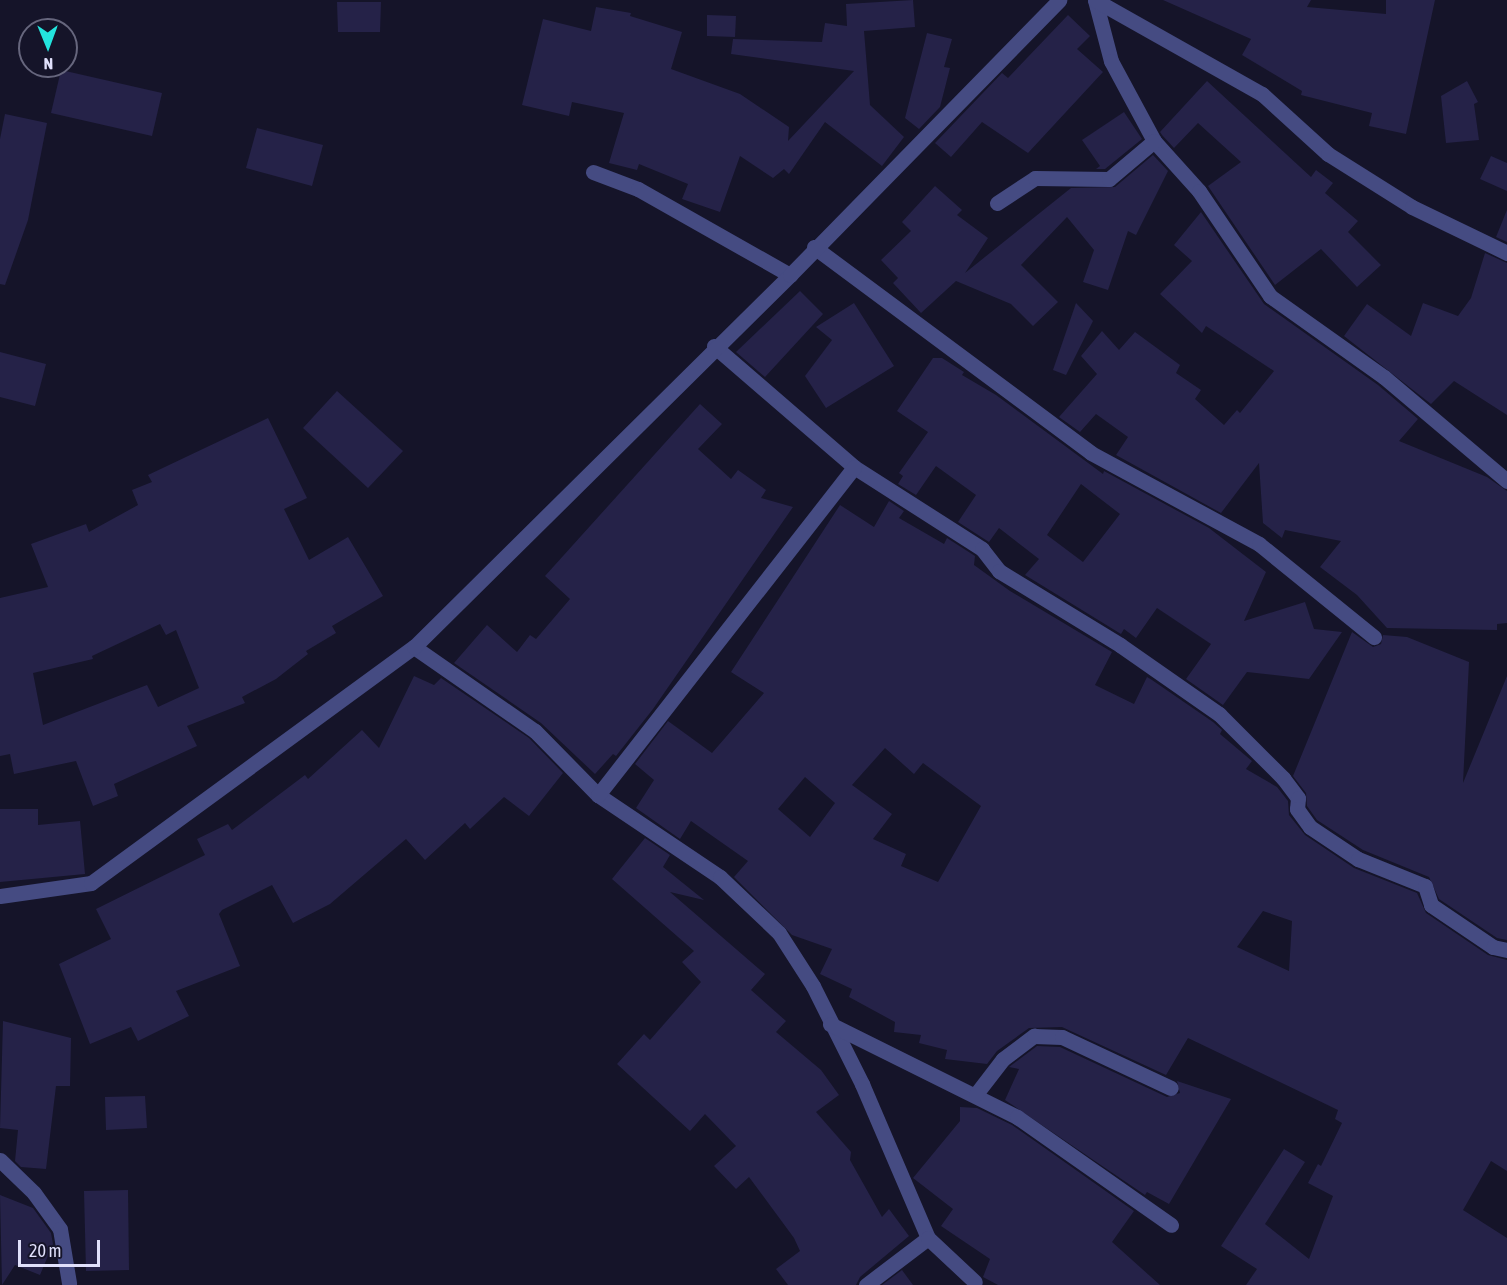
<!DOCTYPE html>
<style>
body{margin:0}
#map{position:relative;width:1507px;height:1285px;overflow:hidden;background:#151429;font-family:"Asap Condensed",sans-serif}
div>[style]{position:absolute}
.building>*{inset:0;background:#252248}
.minor>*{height:15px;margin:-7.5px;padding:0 7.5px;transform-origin:7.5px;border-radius:7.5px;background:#454b82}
span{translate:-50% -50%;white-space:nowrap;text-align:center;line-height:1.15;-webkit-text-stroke:6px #151429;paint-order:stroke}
.north{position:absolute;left:18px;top:18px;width:60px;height:60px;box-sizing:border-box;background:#151429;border:2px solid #66667d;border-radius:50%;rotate:179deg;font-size:16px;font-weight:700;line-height:24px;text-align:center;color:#e0e0fb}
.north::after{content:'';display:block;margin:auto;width:21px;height:27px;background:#23e4de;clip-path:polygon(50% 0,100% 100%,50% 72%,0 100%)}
.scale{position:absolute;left:18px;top:1240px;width:82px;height:27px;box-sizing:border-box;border:3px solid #e0e0fb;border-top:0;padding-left:8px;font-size:18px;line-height:21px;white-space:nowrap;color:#e0e0fb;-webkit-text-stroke:4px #151429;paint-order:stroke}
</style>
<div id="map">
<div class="building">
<i style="clip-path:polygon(913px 0,915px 27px,864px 31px,870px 105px,904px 137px,882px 166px,825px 122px,789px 174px,784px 169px,773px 178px,740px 156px,720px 212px,682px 199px,688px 184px,639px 164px,637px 170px,609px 163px,624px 113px,572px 102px,569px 116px,522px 105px,543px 19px,591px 31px,596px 7px,631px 13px,630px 16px,682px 32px,671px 69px,740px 94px,789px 127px,788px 141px,854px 71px,731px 54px,733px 39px,822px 42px,825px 23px,847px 26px,846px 4px)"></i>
<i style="clip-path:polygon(1163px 0,1311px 0,1307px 7px,1386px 14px,1386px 0,1435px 0,1406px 134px,1369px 126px,1372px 113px,1301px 95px,1302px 91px,1242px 55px,1251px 39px)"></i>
<i style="clip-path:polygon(337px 2px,381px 2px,380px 32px,338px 32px)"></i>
<i style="clip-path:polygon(707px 15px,736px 16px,735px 37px,707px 36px)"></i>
<i style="clip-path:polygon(1068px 15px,1090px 36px,1077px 49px,1103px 72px,1028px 153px,982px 122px,951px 157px,935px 143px,1002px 73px,1008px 78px)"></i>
<i style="clip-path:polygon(927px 33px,952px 39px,944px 67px,950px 68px,940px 107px,919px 129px,905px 118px)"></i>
<i style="clip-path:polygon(61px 70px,162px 93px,152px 136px,51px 113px)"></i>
<i style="clip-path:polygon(1207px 81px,1311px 177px,1316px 170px,1333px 183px,1325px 193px,1358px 221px,1348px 232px,1381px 265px,1357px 287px,1321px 249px,1275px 285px,1208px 186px,1241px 162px,1198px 123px,1174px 148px,1162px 135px,1160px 132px)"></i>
<i style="clip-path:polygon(1467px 81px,1478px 102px,1474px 104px,1479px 140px,1446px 143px,1441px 96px)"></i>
<i style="clip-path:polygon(1124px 112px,1142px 139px,1105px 169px,1096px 169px,1100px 166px,1082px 140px)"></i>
<i style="clip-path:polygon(5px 114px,47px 123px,28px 220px,5px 285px,0 284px,0 139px)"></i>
<i style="clip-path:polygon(257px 128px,323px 145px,312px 186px,246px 168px)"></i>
<i style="clip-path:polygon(1153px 155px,1168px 171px,1136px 235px,1128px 231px,1108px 290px,1083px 282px,1094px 250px,1067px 217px,1021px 265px,1058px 302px,1033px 326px,1011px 304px,956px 281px,921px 313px,893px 283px,898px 278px,881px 260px,911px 231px,902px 222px,935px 186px,962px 210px,957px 215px,988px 238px,965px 273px,1071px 188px,1115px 187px)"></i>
<i style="clip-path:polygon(1491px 156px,1507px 163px,1507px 191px,1480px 179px)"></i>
<i style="clip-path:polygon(1507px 210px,1507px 242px,1496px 237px)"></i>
<i style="clip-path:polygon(1201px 212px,1264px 304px,1378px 385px,1418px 419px,1399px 441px,1487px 477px,1507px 491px,1507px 623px,1497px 624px,1497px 630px,1387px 628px,1357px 595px,1320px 567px,1341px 541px,1285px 530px,1282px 538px,1263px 523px,1259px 463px,1221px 513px,1116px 455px,1128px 437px,1096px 414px,1080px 432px,1059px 417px,1097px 374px,1081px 356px,1102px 331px,1119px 350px,1135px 332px,1180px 365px,1176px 373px,1201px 390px,1195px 399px,1224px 425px,1237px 410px,1240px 413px,1274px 371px,1206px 326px,1202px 333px,1160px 294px,1192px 261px,1174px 245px)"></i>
<i style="clip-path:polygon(1485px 253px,1507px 263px,1507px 415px,1454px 381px,1431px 404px,1344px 336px,1367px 304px,1411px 336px,1423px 303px,1458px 316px,1471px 298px)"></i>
<i style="clip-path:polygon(800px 291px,823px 314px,765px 377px,736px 352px)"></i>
<i style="clip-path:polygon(854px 303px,894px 366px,826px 408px,805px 376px,832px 340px,816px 327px)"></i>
<i style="clip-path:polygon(1076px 303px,1093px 321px,1066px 375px,1053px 370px)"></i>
<i style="clip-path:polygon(0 352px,46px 364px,35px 406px,0 397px)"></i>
<i style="clip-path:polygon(evenodd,933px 358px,942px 358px,964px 372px,962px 375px,996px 395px,1103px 474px,1104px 471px,1209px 528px,1266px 572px,1244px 621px,1305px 602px,1314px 629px,1342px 632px,1309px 679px,1247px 672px,1223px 705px,1186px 679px,1211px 644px,1157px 608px,1136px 638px,1124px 629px,1121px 634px,1025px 575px,1039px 559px,999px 528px,989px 542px,958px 522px,976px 495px,936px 466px,916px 495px,898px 484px,903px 476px,899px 473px,928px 432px,897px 411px,933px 358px,1081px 484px,1120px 514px,1083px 562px,1047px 535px,1081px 484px)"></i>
<i style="clip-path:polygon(337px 391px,403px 451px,368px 488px,303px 428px)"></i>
<i style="clip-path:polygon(700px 404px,722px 424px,698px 449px,731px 479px,738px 470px,766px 490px,761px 498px,793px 507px,653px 709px,616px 756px,613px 754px,595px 774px,541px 723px,454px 663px,487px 625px,517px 652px,530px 635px,536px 639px,570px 599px,545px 576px)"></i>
<i style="clip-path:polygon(evenodd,268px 418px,307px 498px,284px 509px,309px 560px,348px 537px,383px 596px,332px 626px,336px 633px,306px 651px,308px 654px,276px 679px,242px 697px,245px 703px,187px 726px,197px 746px,114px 784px,118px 796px,93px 806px,76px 761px,14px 774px,10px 754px,0 756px,0 598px,48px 587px,31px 544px,86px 524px,89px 532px,138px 505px,132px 490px,152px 482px,148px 475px,268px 418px,160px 624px,166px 635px,176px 630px,199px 688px,158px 707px,147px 685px,43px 725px,33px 673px,93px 659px,92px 656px,160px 624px)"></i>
<i style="clip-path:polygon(evenodd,889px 501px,904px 511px,899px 518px,944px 544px,947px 538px,975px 556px,974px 565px,1010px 591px,1112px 652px,1095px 685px,1134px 704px,1147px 677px,1152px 680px,1213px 722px,1222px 730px,1220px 734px,1252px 761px,1246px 769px,1277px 787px,1288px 801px,1289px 815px,1305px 835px,1354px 868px,1417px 893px,1426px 913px,1488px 955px,1507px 960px,1507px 1171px,1491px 1161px,1463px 1210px,1507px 1238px,1507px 1285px,1246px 1285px,1257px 1269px,1221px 1246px,1284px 1149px,1305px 1162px,1265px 1224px,1309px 1259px,1333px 1196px,1308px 1183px,1318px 1164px,1321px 1166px,1342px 1123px,1335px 1119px,1338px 1110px,1188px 1038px,1166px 1075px,1062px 1027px,1029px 1028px,997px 1051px,987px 1064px,945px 1059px,947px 1050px,919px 1043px,921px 1035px,894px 1032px,895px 1022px,849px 997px,852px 989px,820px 974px,832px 949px,792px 935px,734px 877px,748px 861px,691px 821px,680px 839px,636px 808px,654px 780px,635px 764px,668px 721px,712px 753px,764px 693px,731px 672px,840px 505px,874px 527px,889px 501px,885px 748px,914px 774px,923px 763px,981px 806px,938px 882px,901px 866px,906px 854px,873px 839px,892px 814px,852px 785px,885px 748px,889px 501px,805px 777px,835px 803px,810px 837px,778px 809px,805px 777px,889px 501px,1263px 911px,1292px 921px,1289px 971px,1237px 947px,1263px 911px)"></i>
<i style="clip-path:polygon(1352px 632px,1373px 647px,1381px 644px,1383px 635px,1407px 637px,1469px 662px,1463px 783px,1507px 676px,1507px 940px,1497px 938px,1439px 899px,1429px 877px,1363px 850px,1317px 820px,1307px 806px,1306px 793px,1293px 776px)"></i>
<i style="clip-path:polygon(414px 676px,434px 685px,441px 678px,529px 738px,563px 773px,529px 816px,504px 797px,470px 829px,465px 823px,425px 860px,406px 839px,330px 904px,293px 923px,272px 885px,222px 910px,219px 914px,240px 966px,176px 991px,189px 1016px,138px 1041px,131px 1027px,90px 1044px,59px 964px,111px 939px,96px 909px,205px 855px,197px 839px,228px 824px,232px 830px,305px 775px,308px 779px,362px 730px,379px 748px)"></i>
<i style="clip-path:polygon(0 809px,38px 809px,38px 825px,80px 821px,85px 874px,0 882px)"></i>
<i style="clip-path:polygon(645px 838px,670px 855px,663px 867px,704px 900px,670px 892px,765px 974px,751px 990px,786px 1021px,776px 1032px,821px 1070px,839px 1095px,816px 1112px,851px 1152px,850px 1160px,882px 1217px,889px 1209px,909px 1236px,860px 1277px,856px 1285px,788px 1285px,776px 1269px,800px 1251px,794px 1238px,749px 1177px,736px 1189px,714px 1166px,736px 1146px,705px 1114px,690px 1131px,617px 1064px,644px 1034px,650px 1040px,701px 982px,682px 962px,694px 951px,612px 879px)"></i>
<i style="clip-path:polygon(3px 1021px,71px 1038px,70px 1086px,56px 1086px,46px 1169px,21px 1167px,15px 1161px,18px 1130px,0 1128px)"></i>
<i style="clip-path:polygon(1037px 1046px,1060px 1047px,1167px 1097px,1180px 1093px,1177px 1081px,1231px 1099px,1169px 1204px,1147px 1192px,1145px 1195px,1005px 1100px,1019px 1069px,1009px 1067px)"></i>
<i style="clip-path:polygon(145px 1096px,147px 1128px,106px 1130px,105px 1097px)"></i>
<i style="clip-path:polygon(960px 1107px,977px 1108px,1012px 1125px,1134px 1211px,1112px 1242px,1160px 1285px,998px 1285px,983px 1277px,990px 1259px,941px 1226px,953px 1209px,913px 1178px,960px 1121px)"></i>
<i style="clip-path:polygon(128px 1190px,129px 1270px,86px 1271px,84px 1191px)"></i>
<i style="clip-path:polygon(0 1195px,33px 1208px,51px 1233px,53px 1244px,40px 1275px,15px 1265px,2px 1285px)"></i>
<i style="clip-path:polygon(902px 1270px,913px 1285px,882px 1285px)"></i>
</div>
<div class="minor">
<i style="left:1095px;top:0;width:63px;rotate:75.3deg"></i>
<i style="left:1111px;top:61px;width:91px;rotate:61.7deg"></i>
<i style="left:1154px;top:141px;width:67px;rotate:48deg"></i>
<i style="left:1199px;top:191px;width:127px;rotate:55.9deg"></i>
<i style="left:1270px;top:296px;width:140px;rotate:35.4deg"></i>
<i style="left:1384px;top:377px;width:161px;rotate:40.2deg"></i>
<i style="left:1095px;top:0;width:192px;rotate:29.4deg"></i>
<i style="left:1262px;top:94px;width:89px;rotate:42.3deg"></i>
<i style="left:1328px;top:154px;width:99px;rotate:32.2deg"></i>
<i style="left:1412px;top:207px;width:106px;rotate:25.8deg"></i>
<i style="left:593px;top:172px;width:48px;rotate:20.7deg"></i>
<i style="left:638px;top:189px;width:175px;rotate:29.5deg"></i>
<i style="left:997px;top:203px;width:45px;rotate:-33.3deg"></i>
<i style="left:1035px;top:178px;width:74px;rotate:0.8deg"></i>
<i style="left:1109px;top:179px;width:59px;rotate:-40.2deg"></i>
<i style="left:814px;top:247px;width:345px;rotate:36.6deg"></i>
<i style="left:1091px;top:453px;width:191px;rotate:28.4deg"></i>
<i style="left:1259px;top:544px;width:148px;rotate:39deg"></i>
<i style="left:714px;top:346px;width:185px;rotate:40.8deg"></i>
<i style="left:854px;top:467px;width:152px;rotate:32.6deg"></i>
<i style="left:982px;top:549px;width:28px;rotate:52deg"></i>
<i style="left:999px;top:571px;width:142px;rotate:31.4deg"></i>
<i style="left:1120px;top:645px;width:121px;rotate:34.9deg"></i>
<i style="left:1219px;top:714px;width:91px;rotate:45deg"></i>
<i style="left:1283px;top:778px;width:25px;rotate:53deg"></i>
<i style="left:1298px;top:798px;width:11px;rotate:95deg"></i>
<i style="left:1297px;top:809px;width:22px;rotate:54deg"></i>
<i style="left:1310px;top:827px;width:58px;rotate:33.7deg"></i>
<i style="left:1358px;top:859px;width:72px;rotate:21.9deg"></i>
<i style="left:1425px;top:886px;width:20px;rotate:72deg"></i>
<i style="left:1431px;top:905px;width:75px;rotate:34.1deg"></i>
<i style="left:1493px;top:947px;width:14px;rotate:12deg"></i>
<i style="left:414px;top:647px;width:147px;rotate:34.8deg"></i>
<i style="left:535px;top:731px;width:90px;rotate:45.5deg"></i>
<i style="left:598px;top:795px;width:147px;rotate:33.9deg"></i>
<i style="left:720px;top:877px;width:81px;rotate:43.5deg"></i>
<i style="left:779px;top:933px;width:63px;rotate:57.3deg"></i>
<i style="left:813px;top:986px;width:110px;rotate:63.4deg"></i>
<i style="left:862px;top:1084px;width:168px;rotate:66.8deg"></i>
<i style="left:928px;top:1238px;width:78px;rotate:142.8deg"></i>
<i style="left:598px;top:795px;width:416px;rotate:-52deg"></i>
<i style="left:0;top:896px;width:92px;rotate:-8.1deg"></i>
<i style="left:91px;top:883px;width:400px;rotate:-36.2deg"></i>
<i style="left:414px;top:647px;width:529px;rotate:-44.69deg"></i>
<i style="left:790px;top:275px;width:385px;rotate:-45.6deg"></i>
<i style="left:830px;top:1024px;width:209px;rotate:26.4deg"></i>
<i style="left:1017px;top:1117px;width:188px;rotate:35deg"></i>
<i style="left:976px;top:1094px;width:44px;rotate:-52.4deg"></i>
<i style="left:1003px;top:1059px;width:39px;rotate:-37deg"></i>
<i style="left:1034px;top:1036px;width:28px;rotate:2deg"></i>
<i style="left:1062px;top:1037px;width:120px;rotate:25.1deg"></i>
<i style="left:0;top:1160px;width:47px;rotate:44.1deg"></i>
<i style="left:34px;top:1193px;width:44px;rotate:54.2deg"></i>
<i style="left:60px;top:1229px;width:55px;rotate:80.5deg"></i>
<i style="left:928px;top:1238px;width:64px;rotate:43.1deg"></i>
</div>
<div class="north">N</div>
<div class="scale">20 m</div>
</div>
